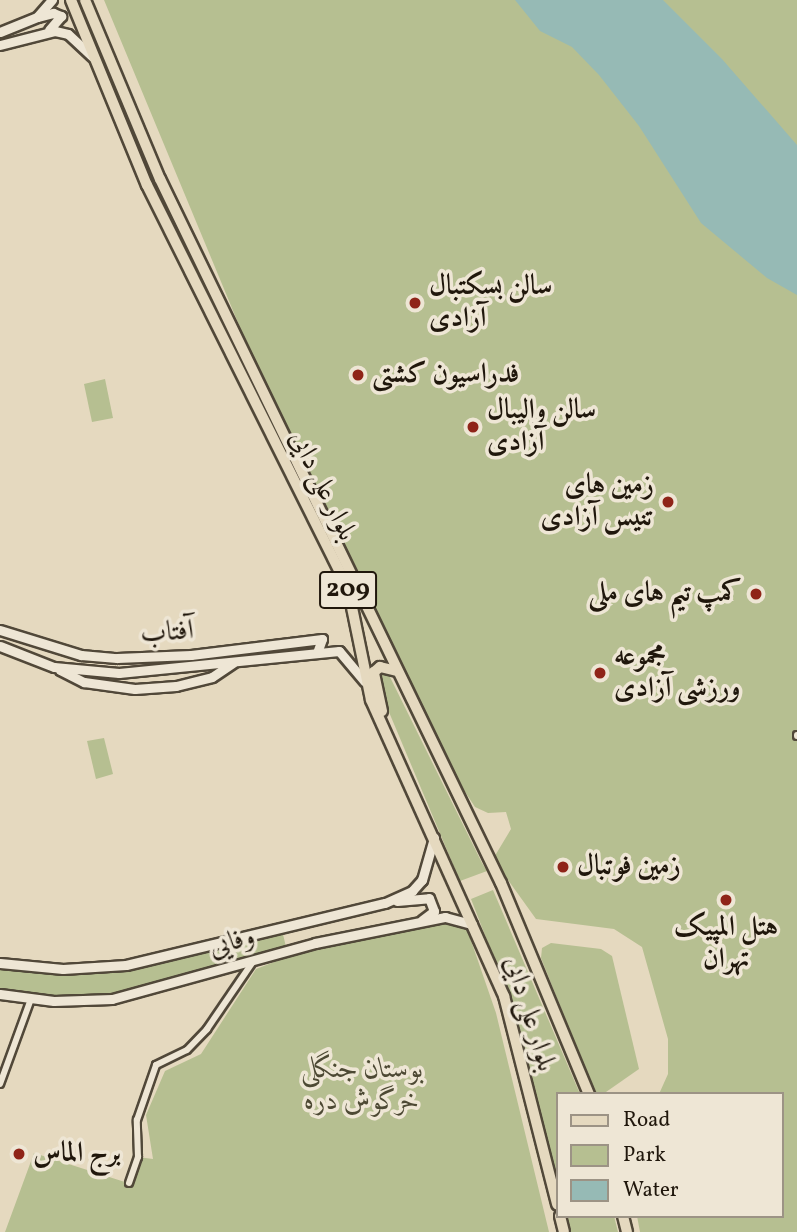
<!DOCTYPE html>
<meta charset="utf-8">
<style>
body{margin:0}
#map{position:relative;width:797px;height:1232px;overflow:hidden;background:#e5d9bf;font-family:Vollkorn,Amiri,serif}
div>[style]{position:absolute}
.green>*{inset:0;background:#b6bf91}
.water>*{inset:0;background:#96bab5}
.roads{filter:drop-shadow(2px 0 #514839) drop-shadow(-2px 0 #514839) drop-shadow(0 2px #514839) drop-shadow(0 -2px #514839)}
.street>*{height:6px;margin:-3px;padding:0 3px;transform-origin:3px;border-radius:3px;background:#eee6d5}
.secondary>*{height:9px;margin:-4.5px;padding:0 4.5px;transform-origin:4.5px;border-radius:4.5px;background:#eee6d5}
.primary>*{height:10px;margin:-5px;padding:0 5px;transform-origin:5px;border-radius:5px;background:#e5d9bf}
.dots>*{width:19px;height:19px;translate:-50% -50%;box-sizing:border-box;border:4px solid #eee6d5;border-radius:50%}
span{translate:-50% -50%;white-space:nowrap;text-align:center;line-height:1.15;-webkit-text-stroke:7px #eee6d5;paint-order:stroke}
.shield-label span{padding:2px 5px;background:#eee6d5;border:2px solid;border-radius:5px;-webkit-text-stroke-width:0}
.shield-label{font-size:26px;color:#20170c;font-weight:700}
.poi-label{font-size:28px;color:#20170c;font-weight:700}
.left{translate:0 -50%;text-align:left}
.right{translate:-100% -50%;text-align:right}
.street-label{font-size:28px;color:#20170c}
.park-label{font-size:28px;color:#4d4934;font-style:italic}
.legend{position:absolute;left:556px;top:1092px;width:228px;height:126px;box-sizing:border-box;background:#eee6d5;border:2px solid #9c9385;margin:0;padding:9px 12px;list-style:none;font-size:21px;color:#20170c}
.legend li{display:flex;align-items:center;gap:14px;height:35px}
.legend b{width:35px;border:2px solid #9c9385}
</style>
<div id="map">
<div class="green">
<i style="clip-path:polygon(104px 0,797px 0,797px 1232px,640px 1232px,637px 1216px,781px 1216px,781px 1094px,659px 1094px,668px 1074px,668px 1039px,642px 947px,614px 929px,536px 919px,493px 859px,511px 829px,506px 812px,488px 813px,475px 807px,437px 749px,266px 390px)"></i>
<i style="clip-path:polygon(105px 379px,113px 418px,92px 422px,84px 384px)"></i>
<i style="clip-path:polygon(387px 671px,482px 863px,487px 871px,460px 881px,378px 686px,377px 675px)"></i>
<i style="clip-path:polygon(104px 738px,113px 774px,96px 779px,87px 741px)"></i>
<i style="clip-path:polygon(493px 890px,580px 1094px,557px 1094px,557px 1183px,512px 1005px,471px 899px)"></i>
<i style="clip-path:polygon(443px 921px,467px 929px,496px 1013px,549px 1232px,5px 1232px,34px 1153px,128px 1183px,138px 1157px,153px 1159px,146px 1115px,165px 1071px,201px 1054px,256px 969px,316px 946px)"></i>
<i style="clip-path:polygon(282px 930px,286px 947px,113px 995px,52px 996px,0 990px,0 969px,56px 975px,111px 973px)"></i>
<i style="clip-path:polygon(551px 943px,601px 949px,612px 956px,639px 1069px,606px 1092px,595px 1094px,541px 958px,542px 948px)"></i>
<i style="clip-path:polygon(565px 1216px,614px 1216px,618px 1232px,570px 1232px)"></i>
</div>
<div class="water">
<i style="clip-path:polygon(515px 0,663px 0,722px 59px,797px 145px,797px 295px,767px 278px,701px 223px,639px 126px,599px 75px,572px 47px,540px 31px)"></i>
</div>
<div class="roads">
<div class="street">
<i style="left:797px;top:736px;width:1px;rotate:-90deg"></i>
<i style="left:0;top:1084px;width:90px;rotate:-70deg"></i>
<i style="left:129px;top:1183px;width:28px;rotate:-71deg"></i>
<i style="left:138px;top:1157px;width:37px;rotate:-92deg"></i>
<i style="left:137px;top:1120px;width:58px;rotate:-70.9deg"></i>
<i style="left:156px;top:1065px;width:34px;rotate:-26deg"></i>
<i style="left:187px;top:1050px;width:29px;rotate:-46deg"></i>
<i style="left:207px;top:1029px;width:83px;rotate:-55.7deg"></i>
</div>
<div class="secondary">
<i style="left:38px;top:17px;width:16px;rotate:-15deg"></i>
<i style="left:53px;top:13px;width:9px;rotate:21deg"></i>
<i style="left:61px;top:16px;width:18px;rotate:131deg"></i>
<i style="left:0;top:32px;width:40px;rotate:-22deg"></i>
<i style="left:37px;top:17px;width:23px;rotate:-49deg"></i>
<i style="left:0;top:45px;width:57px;rotate:-14.3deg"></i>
<i style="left:55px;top:31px;width:13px;rotate:13deg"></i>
<i style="left:68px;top:34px;width:33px;rotate:43deg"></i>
<i style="left:0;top:630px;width:85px;rotate:17.2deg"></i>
<i style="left:81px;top:655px;width:36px;rotate:5deg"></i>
<i style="left:117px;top:658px;width:74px;rotate:-2.3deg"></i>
<i style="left:191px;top:655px;width:132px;rotate:-7deg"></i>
<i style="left:322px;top:639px;width:15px;rotate:110deg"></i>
<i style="left:0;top:646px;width:58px;rotate:21.3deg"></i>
<i style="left:54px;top:667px;width:65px;rotate:5.3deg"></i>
<i style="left:119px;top:673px;width:221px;rotate:-5.7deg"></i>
<i style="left:339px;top:651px;width:40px;rotate:50deg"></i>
<i style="left:60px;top:670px;width:27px;rotate:27deg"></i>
<i style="left:84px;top:682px;width:51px;rotate:7.8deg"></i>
<i style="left:135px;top:689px;width:41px;rotate:-4.2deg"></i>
<i style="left:176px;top:686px;width:37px;rotate:-14deg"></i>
<i style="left:212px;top:677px;width:25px;rotate:-34deg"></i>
<i style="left:397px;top:901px;width:32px;rotate:-5deg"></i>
<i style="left:429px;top:898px;width:14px;rotate:69deg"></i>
<i style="left:434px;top:911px;width:15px;rotate:143deg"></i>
<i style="left:0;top:963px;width:63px;rotate:5.4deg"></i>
<i style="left:63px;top:969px;width:63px;rotate:-3.6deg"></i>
<i style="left:126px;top:965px;width:266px;rotate:-13.5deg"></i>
<i style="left:385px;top:903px;width:30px;rotate:-24deg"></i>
<i style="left:412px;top:891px;width:15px;rotate:-48deg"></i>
<i style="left:422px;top:880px;width:44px;rotate:-74.1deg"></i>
<i style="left:0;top:994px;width:54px;rotate:7.4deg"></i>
<i style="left:54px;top:1001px;width:58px;rotate:-2deg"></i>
<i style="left:112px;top:999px;width:211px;rotate:-15.4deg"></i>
<i style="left:315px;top:943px;width:133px;rotate:-11.3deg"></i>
<i style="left:445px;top:917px;width:28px;rotate:15deg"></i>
</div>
<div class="primary">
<i style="left:71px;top:0;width:200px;rotate:67.7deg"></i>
<i style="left:147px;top:185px;width:450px;rotate:63.5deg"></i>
<i style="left:348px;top:588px;width:114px;rotate:78.4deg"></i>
<i style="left:371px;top:700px;width:325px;rotate:65.8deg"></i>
<i style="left:504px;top:996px;width:215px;rotate:75.7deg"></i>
<i style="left:85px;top:0;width:194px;rotate:67.3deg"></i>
<i style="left:160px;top:179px;width:782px;rotate:64.16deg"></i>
<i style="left:501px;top:883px;width:229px;rotate:67.4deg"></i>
<i style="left:382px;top:711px;width:40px;rotate:-102deg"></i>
<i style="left:374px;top:672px;width:8px;rotate:-40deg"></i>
<i style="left:380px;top:667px;width:17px;rotate:13deg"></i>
<i style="left:560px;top:1216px;width:16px;rotate:76deg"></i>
<i style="left:623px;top:1216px;width:16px;rotate:76deg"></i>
</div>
</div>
<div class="dots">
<i style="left:415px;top:303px;background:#8f2418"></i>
<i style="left:358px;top:375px;background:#8f2418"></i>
<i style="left:473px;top:427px;background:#8f2418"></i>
<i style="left:668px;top:502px;background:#8f2418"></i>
<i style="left:756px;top:594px;background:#8f2418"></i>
<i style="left:600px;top:673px;background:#8f2418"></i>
<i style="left:563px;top:867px;background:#8f2418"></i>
<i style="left:726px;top:900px;background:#8f2418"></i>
<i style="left:19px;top:1154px;background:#8f2418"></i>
</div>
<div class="shield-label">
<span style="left:348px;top:590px">209</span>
</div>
<div class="poi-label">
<span class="left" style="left:429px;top:303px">سالن بسکتبال<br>آزادی</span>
<span class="left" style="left:372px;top:375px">فدراسیون کشتی</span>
<span class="left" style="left:487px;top:427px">سالن والیبال<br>آزادی</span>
<span class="right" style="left:654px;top:502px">زمین های<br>تنیس آزادی</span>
<span class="right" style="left:742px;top:594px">کمپ تیم های ملی</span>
<span class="left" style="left:614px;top:673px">مجموعه<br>ورزشی آزادی</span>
<span class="left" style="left:577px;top:867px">زمین فوتبال</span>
<span style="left:726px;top:944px">هتل المپیک<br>تهران</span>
<span class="left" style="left:33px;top:1154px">برج الماس</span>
</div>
<div class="street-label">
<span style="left:322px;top:486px;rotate:64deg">بلوار علی دایی</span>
<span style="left:167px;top:633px;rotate:-4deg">آفتاب</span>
<span style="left:232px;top:943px;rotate:-17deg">وفایی</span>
<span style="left:529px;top:1014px;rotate:73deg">بلوار علی دایی</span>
</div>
<div class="park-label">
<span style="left:362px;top:1086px">بوستان جنگلی<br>خرگوش دره</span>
</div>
<ul class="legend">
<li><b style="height:9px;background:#e5d9bf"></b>Road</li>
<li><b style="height:19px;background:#b6bf91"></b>Park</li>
<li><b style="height:19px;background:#96bab5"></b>Water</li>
</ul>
</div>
